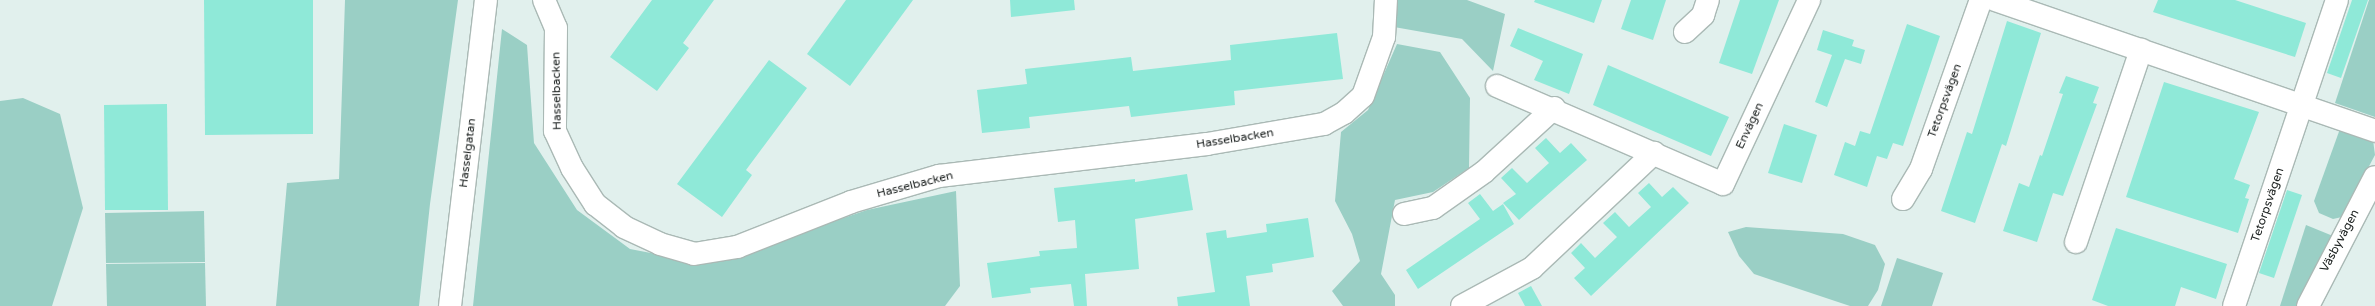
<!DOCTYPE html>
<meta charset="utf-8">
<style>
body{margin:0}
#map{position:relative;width:2375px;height:306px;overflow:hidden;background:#e1f0ed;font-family:"Varela Round",sans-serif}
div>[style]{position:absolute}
.green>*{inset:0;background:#9acfc5}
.building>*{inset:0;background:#8fe9d8}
.roads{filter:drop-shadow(1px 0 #aab9b5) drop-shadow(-1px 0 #aab9b5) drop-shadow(0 1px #aab9b5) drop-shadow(0 -1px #aab9b5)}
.minor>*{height:22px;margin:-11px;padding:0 11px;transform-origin:11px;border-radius:11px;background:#fff}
span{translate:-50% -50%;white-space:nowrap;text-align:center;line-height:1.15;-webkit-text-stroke:3px #fff;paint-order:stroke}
.street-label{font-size:12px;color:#212625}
</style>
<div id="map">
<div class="green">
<i style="clip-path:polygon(345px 0,458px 0,430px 204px,419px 306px,276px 306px,287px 183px,339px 179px)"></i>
<i style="clip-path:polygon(1397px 0,1467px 0,1505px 14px,1493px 71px,1462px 39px,1394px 27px)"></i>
<i style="clip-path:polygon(2369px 0,2375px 0,2375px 117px,2335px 103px)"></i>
<i style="clip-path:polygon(502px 29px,527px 45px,534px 143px,577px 210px,630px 249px,708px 264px,867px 210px,956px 191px,960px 286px,945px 306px,473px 306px)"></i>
<i style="clip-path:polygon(1397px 44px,1440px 52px,1470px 98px,1469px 168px,1433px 192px,1395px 200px,1381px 274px,1395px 295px,1395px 306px,1343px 306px,1332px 291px,1360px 261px,1352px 234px,1335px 201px,1341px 132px,1368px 110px)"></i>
<i style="clip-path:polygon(23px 98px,60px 114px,83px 208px,52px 306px,0 306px,0 101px)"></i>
<i style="clip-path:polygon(2341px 126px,2373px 140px,2375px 155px,2342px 217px,2333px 219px,2319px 213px,2314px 201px)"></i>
<i style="clip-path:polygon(204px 211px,205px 262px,106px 263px,105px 213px)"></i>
<i style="clip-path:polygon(2306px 225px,2333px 236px,2296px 306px,2280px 306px)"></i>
<i style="clip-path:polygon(1746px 227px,1843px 234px,1875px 245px,1885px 264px,1878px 290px,1868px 306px,1850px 306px,1754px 274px,1739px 256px,1728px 232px)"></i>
<i style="clip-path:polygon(1897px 258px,1943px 273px,1932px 306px,1881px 306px)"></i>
<i style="clip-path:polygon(205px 263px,206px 306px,107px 306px,106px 264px)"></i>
</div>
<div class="building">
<i style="clip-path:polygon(204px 0,313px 0,313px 134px,205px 135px)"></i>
<i style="clip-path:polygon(652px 0,714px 0,683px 43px,689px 48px,657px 91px,610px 57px)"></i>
<i style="clip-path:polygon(846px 0,913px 0,850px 86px,807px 54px)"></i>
<i style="clip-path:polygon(1010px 0,1074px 0,1075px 10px,1011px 17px)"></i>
<i style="clip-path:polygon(1535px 0,1602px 0,1594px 23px,1534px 2px)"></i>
<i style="clip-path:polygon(1631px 0,1666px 0,1653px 40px,1621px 29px)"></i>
<i style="clip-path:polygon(1740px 0,1779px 0,1752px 74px,1719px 63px)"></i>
<i style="clip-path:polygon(2158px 0,2235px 0,2306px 23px,2295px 57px,2153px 12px)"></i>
<i style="clip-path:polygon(2352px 0,2368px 0,2341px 78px,2327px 73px)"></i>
<i style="clip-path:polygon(2007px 21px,2041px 33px,2006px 146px,2002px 144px,1975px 223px,1941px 211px,1967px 132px,1972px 134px)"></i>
<i style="clip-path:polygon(1907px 24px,1940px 36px,1903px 146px,1893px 143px,1887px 159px,1877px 156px,1867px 187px,1834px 175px,1845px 142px,1855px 146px,1860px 131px,1870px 134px)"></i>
<i style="clip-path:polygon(1518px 28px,1583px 54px,1569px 94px,1534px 80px,1543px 61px,1510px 46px)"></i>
<i style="clip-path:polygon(1823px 30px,1854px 40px,1852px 46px,1865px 50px,1861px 64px,1845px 59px,1827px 107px,1815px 102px,1832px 55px,1817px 50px)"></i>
<i style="clip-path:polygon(1337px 33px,1343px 79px,1234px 91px,1235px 105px,1131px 117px,1129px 106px,1029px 117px,1030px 128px,982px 133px,977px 90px,1027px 84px,1025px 69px,1131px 57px,1133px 71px,1231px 60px,1230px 45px)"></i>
<i style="clip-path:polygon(769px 60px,807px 88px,746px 170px,752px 175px,722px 217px,677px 184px)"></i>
<i style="clip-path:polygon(1608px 65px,1729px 117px,1711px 156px,1593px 105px)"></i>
<i style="clip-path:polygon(2066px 76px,2099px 87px,2093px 103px,2097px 104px,2063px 196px,2053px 193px,2037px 242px,2003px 231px,2019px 183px,2029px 187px,2040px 155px,2042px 156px,2063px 94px,2059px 93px)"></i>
<i style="clip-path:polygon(2164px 82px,2259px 112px,2234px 179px,2250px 185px,2245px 198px,2249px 199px,2238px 233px,2126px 197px)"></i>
<i style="clip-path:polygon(167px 104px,168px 210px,105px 210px,104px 105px)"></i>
<i style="clip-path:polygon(1784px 124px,1817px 135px,1802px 183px,1768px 173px)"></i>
<i style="clip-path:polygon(1546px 138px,1560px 153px,1571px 143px,1587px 160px,1519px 220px,1503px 203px,1516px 194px,1501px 178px,1512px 168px,1527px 183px,1549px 163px,1535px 148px)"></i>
<i style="clip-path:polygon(1187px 174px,1193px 210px,1135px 219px,1139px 269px,1085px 274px,1087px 306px,1074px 306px,1071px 284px,1030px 288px,1031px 293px,992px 298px,987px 263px,1040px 256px,1039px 251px,1077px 248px,1075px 220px,1058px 222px,1054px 188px,1135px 179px,1135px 182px)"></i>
<i style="clip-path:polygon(1649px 183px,1662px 197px,1673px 187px,1689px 203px,1591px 296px,1574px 278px,1585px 268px,1571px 253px,1581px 243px,1595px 258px,1617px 237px,1603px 223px,1615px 212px,1629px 227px,1651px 207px,1638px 193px)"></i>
<i style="clip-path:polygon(2287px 190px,2302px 195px,2274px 278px,2259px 273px)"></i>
<i style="clip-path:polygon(1480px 194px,1493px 211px,1503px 204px,1514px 224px,1418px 289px,1406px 270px,1480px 219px,1468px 203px)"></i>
<i style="clip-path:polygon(1308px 218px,1314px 257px,1272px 264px,1273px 272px,1246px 276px,1250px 306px,1178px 306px,1177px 297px,1215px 292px,1206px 233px,1226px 230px,1227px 238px,1267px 232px,1266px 224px)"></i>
<i style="clip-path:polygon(2116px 228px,2227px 264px,2216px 299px,2181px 287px,2175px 306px,2108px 306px,2092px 300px)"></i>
<i style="clip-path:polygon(1531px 286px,1542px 306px,1525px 306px,1518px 293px)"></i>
</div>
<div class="roads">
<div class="minor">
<i style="left:544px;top:0;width:30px;rotate:67deg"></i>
<i style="left:556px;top:28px;width:103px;rotate:90.6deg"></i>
<i style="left:555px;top:131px;width:41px;rotate:65.3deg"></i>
<i style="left:572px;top:168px;width:43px;rotate:57.4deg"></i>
<i style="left:595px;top:204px;width:37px;rotate:38deg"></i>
<i style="left:624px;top:227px;width:40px;rotate:25deg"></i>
<i style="left:660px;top:244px;width:35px;rotate:16deg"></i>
<i style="left:694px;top:254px;width:44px;rotate:-9.2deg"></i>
<i style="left:737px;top:247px;width:123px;rotate:-21.5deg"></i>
<i style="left:851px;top:202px;width:92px;rotate:-16.5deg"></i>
<i style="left:939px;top:176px;width:270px;rotate:-6.8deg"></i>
<i style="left:1207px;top:144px;width:119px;rotate:-9.7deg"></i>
<i style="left:1324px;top:124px;width:23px;rotate:-29deg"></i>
<i style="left:1344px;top:113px;width:25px;rotate:-42deg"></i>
<i style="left:1363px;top:96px;width:63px;rotate:-70.4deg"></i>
<i style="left:1384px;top:37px;width:37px;rotate:-87deg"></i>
<i style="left:1995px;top:0;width:402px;rotate:19deg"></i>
<i style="left:1685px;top:32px;width:25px;rotate:-43deg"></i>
<i style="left:1703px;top:15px;width:16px;rotate:-72deg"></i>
<i style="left:1497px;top:86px;width:246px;rotate:23.4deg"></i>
<i style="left:1723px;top:184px;width:203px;rotate:-64.9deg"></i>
<i style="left:1903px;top:199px;width:35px;rotate:-59deg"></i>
<i style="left:1921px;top:169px;width:179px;rotate:-70.5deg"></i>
<i style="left:1404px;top:214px;width:30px;rotate:-12deg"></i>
<i style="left:1433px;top:208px;width:62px;rotate:-35.2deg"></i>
<i style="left:1484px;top:172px;width:95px;rotate:-42.4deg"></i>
<i style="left:2076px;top:242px;width:203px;rotate:-71.3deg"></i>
<i style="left:450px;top:306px;width:308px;rotate:-83.3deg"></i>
<i style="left:1462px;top:306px;width:80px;rotate:-28.5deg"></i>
<i style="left:1532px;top:268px;width:168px;rotate:-43.3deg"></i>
<i style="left:2234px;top:306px;width:323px;rotate:-71.4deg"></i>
<i style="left:2308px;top:306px;width:145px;rotate:-62.6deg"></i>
</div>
</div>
<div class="street-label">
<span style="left:557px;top:91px;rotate:-91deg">Hasselbacken</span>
<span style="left:1945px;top:101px;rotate:-70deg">Tetorpsvägen</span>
<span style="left:1750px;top:126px;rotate:-65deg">Envägen</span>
<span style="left:1235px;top:139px;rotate:-9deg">Hasselbacken</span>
<span style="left:468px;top:153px;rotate:-83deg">Hasselgatan</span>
<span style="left:915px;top:185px;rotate:-14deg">Hasselbacken</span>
<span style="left:2268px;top:205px;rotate:-71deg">Tetorpsvägen</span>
<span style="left:2340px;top:241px;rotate:-62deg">Väsbyvägen</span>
</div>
</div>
